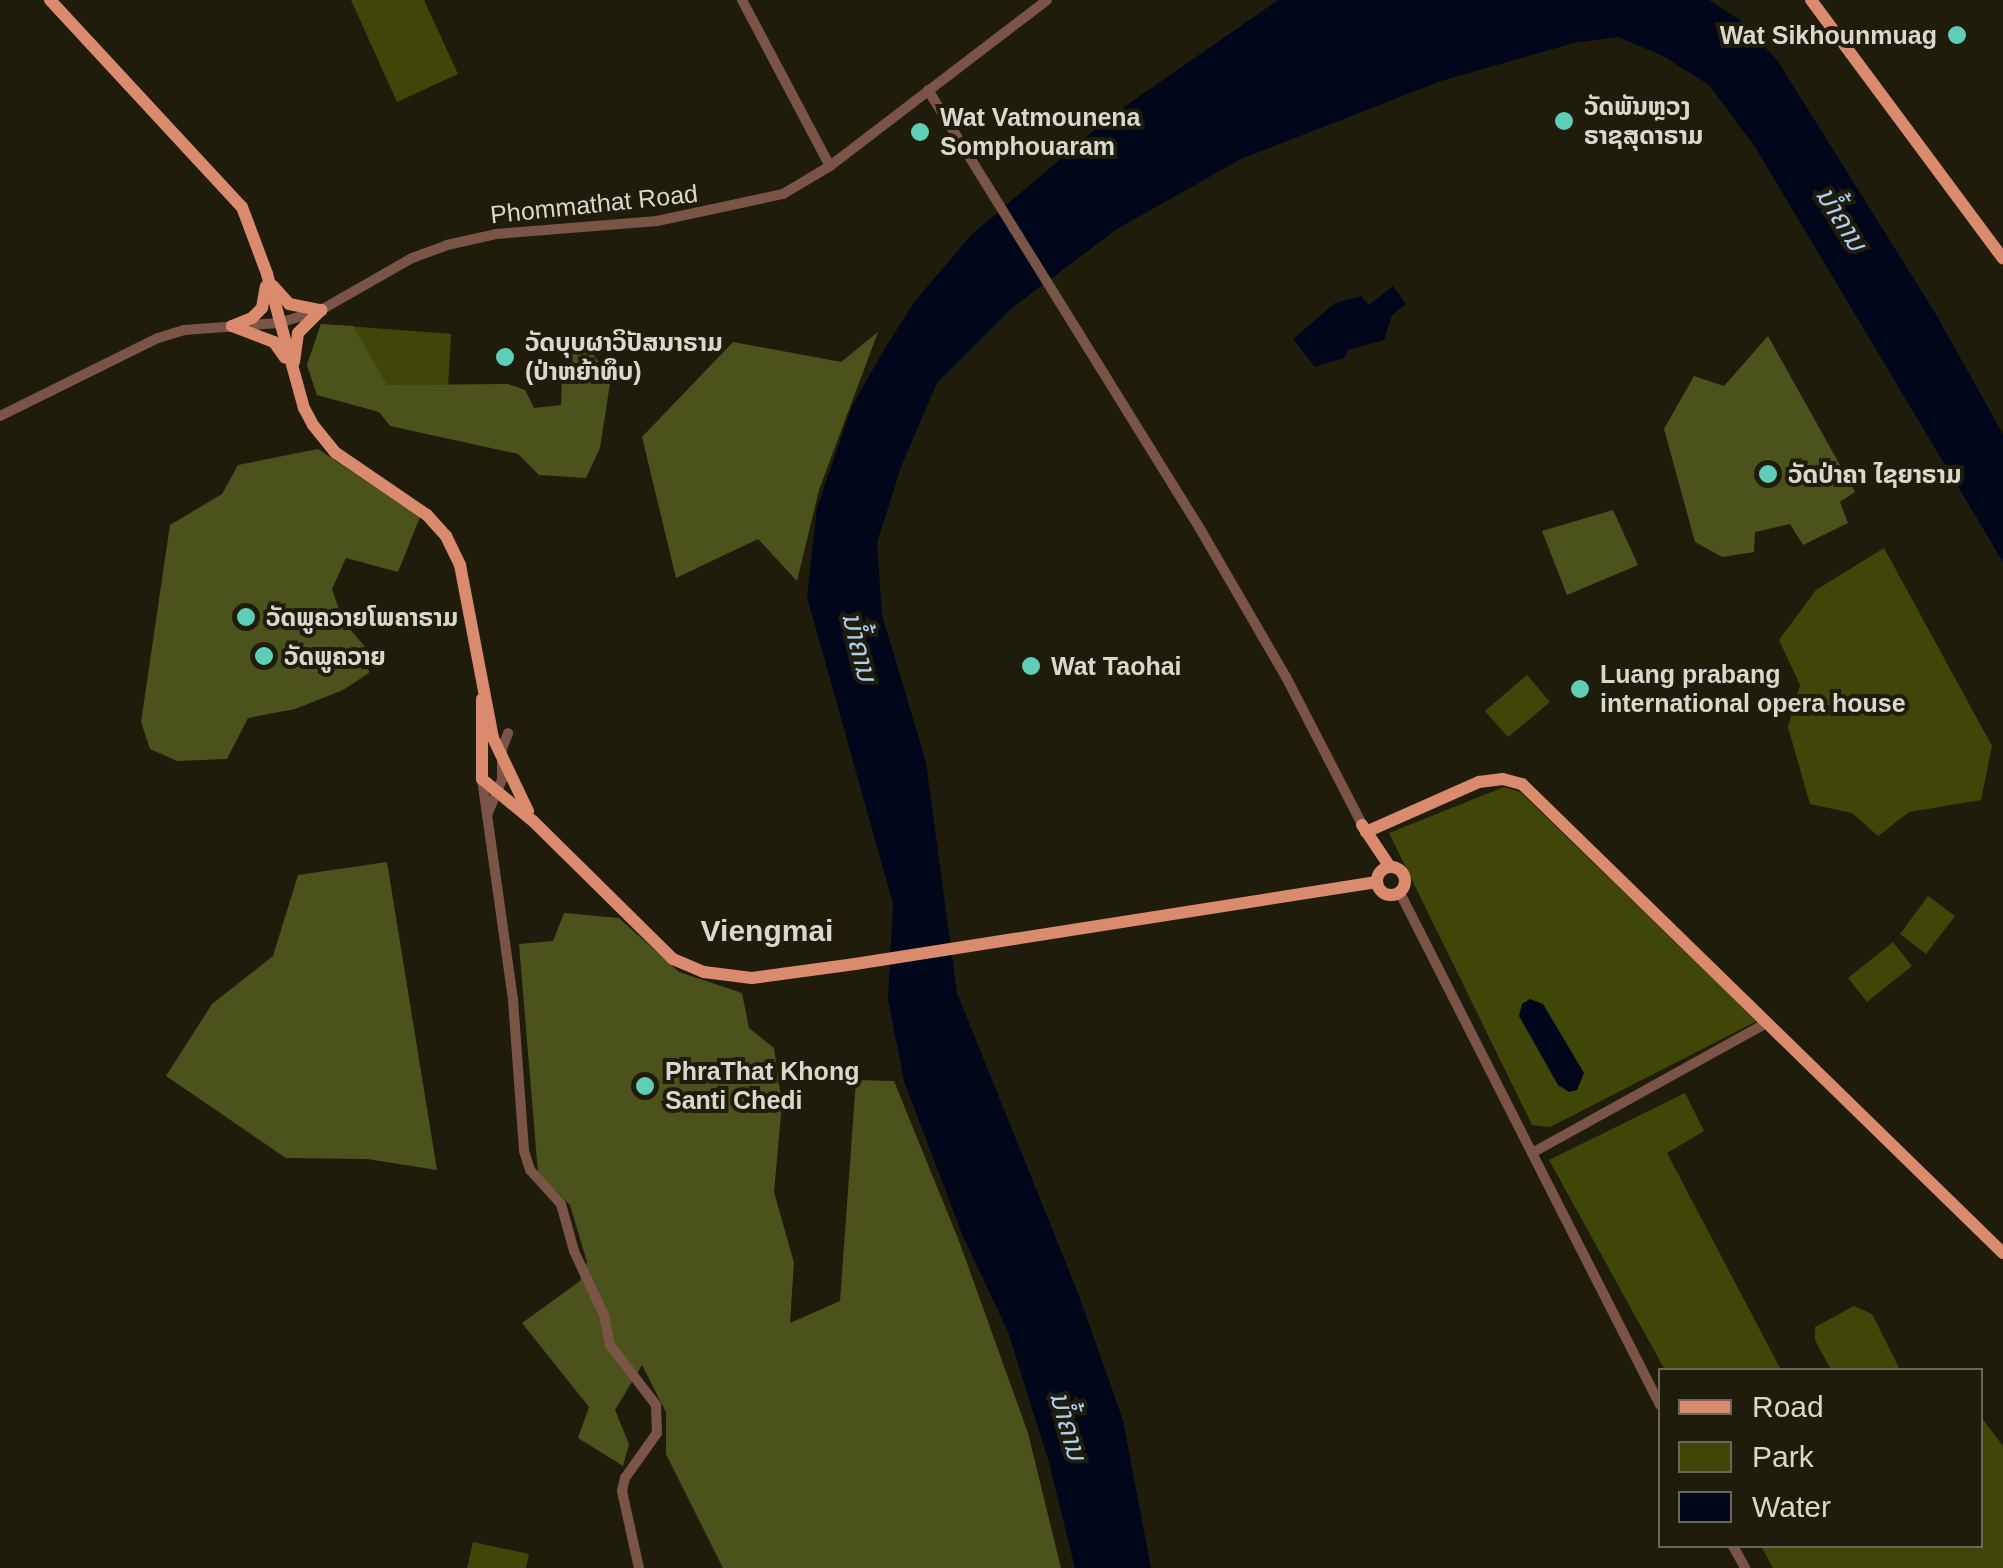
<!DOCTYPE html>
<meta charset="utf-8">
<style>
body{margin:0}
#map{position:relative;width:2003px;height:1568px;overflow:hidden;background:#201c0c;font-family:Arial,"Noto Sans Lao",sans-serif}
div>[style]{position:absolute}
.green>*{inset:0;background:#404608}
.forest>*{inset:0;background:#4b521c}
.water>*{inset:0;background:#00071a}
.minor>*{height:10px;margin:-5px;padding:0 5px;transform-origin:5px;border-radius:5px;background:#7a5446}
.major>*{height:12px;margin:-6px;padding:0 6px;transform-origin:6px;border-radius:6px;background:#db8b6d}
.major>.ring{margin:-6px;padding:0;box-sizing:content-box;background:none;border:12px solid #db8b6d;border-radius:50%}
.dots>*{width:28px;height:28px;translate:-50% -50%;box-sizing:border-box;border:5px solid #201c0c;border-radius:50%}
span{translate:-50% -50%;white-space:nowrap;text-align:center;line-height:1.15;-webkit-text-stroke:8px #201c0c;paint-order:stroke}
.poi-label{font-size:25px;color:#dad8ce;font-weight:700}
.right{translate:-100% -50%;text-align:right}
.left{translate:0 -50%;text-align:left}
.street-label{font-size:25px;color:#dad8ce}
.water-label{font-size:28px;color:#aacff1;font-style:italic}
.quarter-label{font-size:30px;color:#dad8ce;font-weight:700}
.legend{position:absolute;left:1658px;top:1368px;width:325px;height:180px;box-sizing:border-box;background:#201c0c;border:2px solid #6a675a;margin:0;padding:12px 18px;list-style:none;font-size:30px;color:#dad8ce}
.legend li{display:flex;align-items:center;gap:20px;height:50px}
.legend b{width:50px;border:2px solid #6a675a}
</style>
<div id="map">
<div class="green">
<i style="clip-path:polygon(351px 0,424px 0,458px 74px,397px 102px)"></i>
<i style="clip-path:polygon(321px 324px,451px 334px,447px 407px,317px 395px,307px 365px)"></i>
<i style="clip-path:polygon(1884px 548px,1992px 746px,1981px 800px,1909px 812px,1878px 836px,1852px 813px,1810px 804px,1788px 727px,1800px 685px,1779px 640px,1816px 590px)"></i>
<i style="clip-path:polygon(1527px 675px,1550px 702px,1508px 737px,1485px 711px)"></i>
<i style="clip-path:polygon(1504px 787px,1520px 792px,1757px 1021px,1550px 1127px,1532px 1125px,1389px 833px)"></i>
<i style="clip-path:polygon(1928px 896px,1955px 916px,1926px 954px,1900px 934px)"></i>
<i style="clip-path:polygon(1893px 942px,1912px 966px,1867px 1002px,1848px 978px)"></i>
<i style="clip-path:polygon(1685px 1093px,1704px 1131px,1667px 1153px,1781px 1370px,1665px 1370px,1549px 1160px)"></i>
<i style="clip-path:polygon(1854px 1306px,1872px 1314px,1900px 1370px,1831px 1370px,1815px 1340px,1815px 1327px)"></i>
<i style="clip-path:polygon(1981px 1417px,2003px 1446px,2003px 1568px,1773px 1568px,1761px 1546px,1980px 1546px)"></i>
<i style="clip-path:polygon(473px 1542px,529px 1554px,526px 1568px,467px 1568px)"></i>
</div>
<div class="forest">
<i style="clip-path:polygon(321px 324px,353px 326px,387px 385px,508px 384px,525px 390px,534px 408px,561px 405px,563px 347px,591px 352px,611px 377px,600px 448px,586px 478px,539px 475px,518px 454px,390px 426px,379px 412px,317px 395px,307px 365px)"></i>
<i style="clip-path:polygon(878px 332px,819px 490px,797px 581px,758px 539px,676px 578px,642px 437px,733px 342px,841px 362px)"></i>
<i style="clip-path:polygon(1768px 336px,1855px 492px,1840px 502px,1848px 523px,1803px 545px,1790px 524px,1755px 532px,1754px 552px,1722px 557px,1695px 542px,1664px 429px,1694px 376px,1724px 386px)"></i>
<i style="clip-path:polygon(318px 449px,420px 517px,398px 572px,346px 558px,332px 589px,343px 621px,366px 648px,369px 673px,343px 690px,295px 709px,248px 718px,227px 759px,177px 761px,150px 749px,141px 722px,170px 525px,222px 494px,238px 465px)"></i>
<i style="clip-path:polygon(1613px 510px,1638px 565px,1567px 595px,1542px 531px)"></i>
<i style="clip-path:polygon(387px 862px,437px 1170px,367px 1159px,286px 1158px,166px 1076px,212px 1004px,273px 956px,298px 875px)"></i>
<i style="clip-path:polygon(564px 913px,619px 918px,679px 972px,742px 993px,749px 1028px,774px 1048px,782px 1104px,774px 1192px,794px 1263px,790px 1323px,840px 1301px,856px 1080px,894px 1081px,959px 1241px,1028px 1433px,1061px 1568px,723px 1568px,666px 1454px,666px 1412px,642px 1365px,615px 1410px,629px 1444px,623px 1466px,578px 1438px,589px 1407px,522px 1323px,580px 1281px,587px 1262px,570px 1205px,538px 1173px,519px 944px,553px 941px)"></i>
</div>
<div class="water">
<i style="clip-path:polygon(1278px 0,1709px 0,1740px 20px,1777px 60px,1934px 311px,2003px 434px,2003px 562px,1755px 147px,1709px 85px,1663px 56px,1618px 37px,1574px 43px,1441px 81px,1241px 159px,1117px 229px,1012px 308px,937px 383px,901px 467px,877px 543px,882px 615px,926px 762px,957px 993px,1078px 1293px,1123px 1420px,1151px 1568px,1075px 1568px,1048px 1459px,1008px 1332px,962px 1234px,904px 1081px,888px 1000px,893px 904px,807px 597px,817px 508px,852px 406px,885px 348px,915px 301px,971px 235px,1111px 116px)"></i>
<i style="clip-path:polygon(1393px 286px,1406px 304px,1392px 315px,1384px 340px,1348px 350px,1344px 358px,1315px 367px,1293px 339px,1335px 303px,1361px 296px,1369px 305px)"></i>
<i style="clip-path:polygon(1530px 999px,1543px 1004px,1584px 1073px,1577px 1090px,1569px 1092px,1558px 1085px,1519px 1016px,1522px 1004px)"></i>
</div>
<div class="minor">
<i style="left:742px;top:0;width:188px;rotate:62.1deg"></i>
<i style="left:928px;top:90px;width:514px;rotate:58.2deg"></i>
<i style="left:1199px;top:527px;width:173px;rotate:59.9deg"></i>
<i style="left:1286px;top:677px;width:165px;rotate:62.7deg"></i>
<i style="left:0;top:416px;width:176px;rotate:-26.3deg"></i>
<i style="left:158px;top:338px;width:27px;rotate:-17deg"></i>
<i style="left:184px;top:330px;width:95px;rotate:-4.2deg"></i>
<i style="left:279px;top:323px;width:44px;rotate:-17.2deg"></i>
<i style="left:321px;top:310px;width:105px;rotate:-29.7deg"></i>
<i style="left:412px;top:258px;width:37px;rotate:-20deg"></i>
<i style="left:447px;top:245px;width:50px;rotate:-12.7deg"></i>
<i style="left:496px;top:234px;width:162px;rotate:-4.6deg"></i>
<i style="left:657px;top:221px;width:129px;rotate:-12.1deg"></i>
<i style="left:783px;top:194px;width:55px;rotate:-30.8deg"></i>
<i style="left:830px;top:166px;width:273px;rotate:-37.4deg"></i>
<i style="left:482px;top:779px;width:223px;rotate:82deg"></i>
<i style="left:513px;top:1000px;width:151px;rotate:85.8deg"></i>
<i style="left:524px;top:1151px;width:20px;rotate:72deg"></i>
<i style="left:530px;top:1170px;width:46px;rotate:47.6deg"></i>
<i style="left:561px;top:1204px;width:49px;rotate:74.5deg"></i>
<i style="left:574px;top:1251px;width:71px;rotate:64.9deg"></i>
<i style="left:604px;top:1315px;width:31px;rotate:79deg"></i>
<i style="left:610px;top:1345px;width:76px;rotate:52.5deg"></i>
<i style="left:656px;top:1405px;width:28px;rotate:88deg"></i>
<i style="left:657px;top:1433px;width:55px;rotate:125.4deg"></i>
<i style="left:625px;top:1478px;width:13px;rotate:103deg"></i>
<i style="left:622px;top:1491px;width:79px;rotate:77.6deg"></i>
<i style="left:487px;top:815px;width:39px;rotate:-67deg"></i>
<i style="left:502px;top:779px;width:30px;rotate:-90deg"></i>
<i style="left:502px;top:749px;width:17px;rotate:-69deg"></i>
<i style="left:1400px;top:893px;width:574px;rotate:63.08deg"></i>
<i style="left:1532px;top:1153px;width:269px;rotate:-29deg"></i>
<i style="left:1733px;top:1546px;width:25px;rotate:61deg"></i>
</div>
<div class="major">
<i style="left:50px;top:0;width:282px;rotate:47.2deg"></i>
<i style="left:242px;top:207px;width:72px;rotate:69.5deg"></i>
<i style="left:267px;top:274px;width:139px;rotate:74.6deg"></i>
<i style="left:304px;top:408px;width:19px;rotate:62deg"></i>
<i style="left:313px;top:425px;width:36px;rotate:51deg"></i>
<i style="left:336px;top:453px;width:110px;rotate:34.3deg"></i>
<i style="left:427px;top:515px;width:28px;rotate:48deg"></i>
<i style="left:446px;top:536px;width:32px;rotate:64deg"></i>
<i style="left:460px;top:565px;width:176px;rotate:79.2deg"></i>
<i style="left:493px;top:738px;width:81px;rotate:64.4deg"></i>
<i style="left:1811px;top:0;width:322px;rotate:53.4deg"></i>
<i style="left:273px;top:286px;width:24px;rotate:48deg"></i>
<i style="left:289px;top:304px;width:33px;rotate:11deg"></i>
<i style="left:232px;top:326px;width:45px;rotate:20.9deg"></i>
<i style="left:274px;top:342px;width:19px;rotate:55deg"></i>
<i style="left:232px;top:326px;width:22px;rotate:-22deg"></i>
<i style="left:252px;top:318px;width:14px;rotate:-45deg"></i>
<i style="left:262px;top:308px;width:22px;rotate:-80deg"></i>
<i style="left:294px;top:362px;width:29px;rotate:-82deg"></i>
<i style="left:298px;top:333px;width:33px;rotate:-45deg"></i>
<i style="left:482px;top:699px;width:80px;rotate:90deg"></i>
<i style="left:482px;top:779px;width:67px;rotate:39.6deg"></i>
<i style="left:534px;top:822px;width:195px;rotate:44.6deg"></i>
<i style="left:673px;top:959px;width:34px;rotate:23deg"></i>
<i style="left:704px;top:972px;width:48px;rotate:7.1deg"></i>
<i style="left:752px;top:978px;width:104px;rotate:-7.7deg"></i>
<i style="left:855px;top:964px;width:528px;rotate:-8.93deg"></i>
<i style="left:1362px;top:825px;width:50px;rotate:56.3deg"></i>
<i style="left:1366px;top:832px;width:124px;rotate:-23.9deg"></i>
<i style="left:1479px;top:782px;width:24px;rotate:-7deg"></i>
<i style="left:1503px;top:779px;width:20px;rotate:15deg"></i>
<i style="left:1522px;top:784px;width:672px;rotate:44.28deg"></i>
<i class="ring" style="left:1377px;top:867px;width:16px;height:16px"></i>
</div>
<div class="dots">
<i style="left:1957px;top:35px;background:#5eceb7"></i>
<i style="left:1564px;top:121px;background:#5eceb7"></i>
<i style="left:920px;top:132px;background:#5eceb7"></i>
<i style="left:505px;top:357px;background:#5eceb7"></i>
<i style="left:1768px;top:474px;background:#5eceb7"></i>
<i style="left:246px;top:617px;background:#5eceb7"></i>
<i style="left:264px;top:656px;background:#5eceb7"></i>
<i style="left:1031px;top:666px;background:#5eceb7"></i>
<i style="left:1580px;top:689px;background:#5eceb7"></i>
<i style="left:645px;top:1086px;background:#5eceb7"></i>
</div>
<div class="poi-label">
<span class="right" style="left:1937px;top:35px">Wat Sikhounmuag</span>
<span class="left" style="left:1584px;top:121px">ວັດພັນຫຼວງ<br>ຣາຊສຸດາຣາມ</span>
<span class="left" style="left:940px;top:132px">Wat Vatmounena<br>Somphouaram</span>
<span class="left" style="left:525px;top:357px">ວັດບຸບຜາວິປັສນາຣາມ<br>(ປ່າຫຍ້າທຶບ)</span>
<span class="left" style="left:1788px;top:474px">ວັດປ່າຄາ ໄຊຍາຣາມ</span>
<span class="left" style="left:266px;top:617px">ວັດພູຄວາຍໂພຄາຣາມ</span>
<span class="left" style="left:284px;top:656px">ວັດພູຄວາຍ</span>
<span class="left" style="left:1051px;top:666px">Wat Taohai</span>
<span class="left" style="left:1600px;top:689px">Luang prabang<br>international opera house</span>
<span class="left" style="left:665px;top:1086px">PhraThat Khong<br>Santi Chedi</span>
</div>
<div class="street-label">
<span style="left:594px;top:204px;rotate:-6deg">Phommathat Road</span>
</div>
<div class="water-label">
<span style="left:1841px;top:219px;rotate:58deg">ນ້ຳຄານ</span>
<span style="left:859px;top:647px;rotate:76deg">ນ້ຳຄານ</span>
<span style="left:1068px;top:1426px;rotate:74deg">ນ້ຳຄານ</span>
</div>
<div class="quarter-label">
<span style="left:767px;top:931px">Viengmai</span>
</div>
<ul class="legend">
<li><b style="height:12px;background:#db8b6d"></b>Road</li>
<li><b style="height:28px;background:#404608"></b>Park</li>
<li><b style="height:28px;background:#00071a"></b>Water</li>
</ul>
</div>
